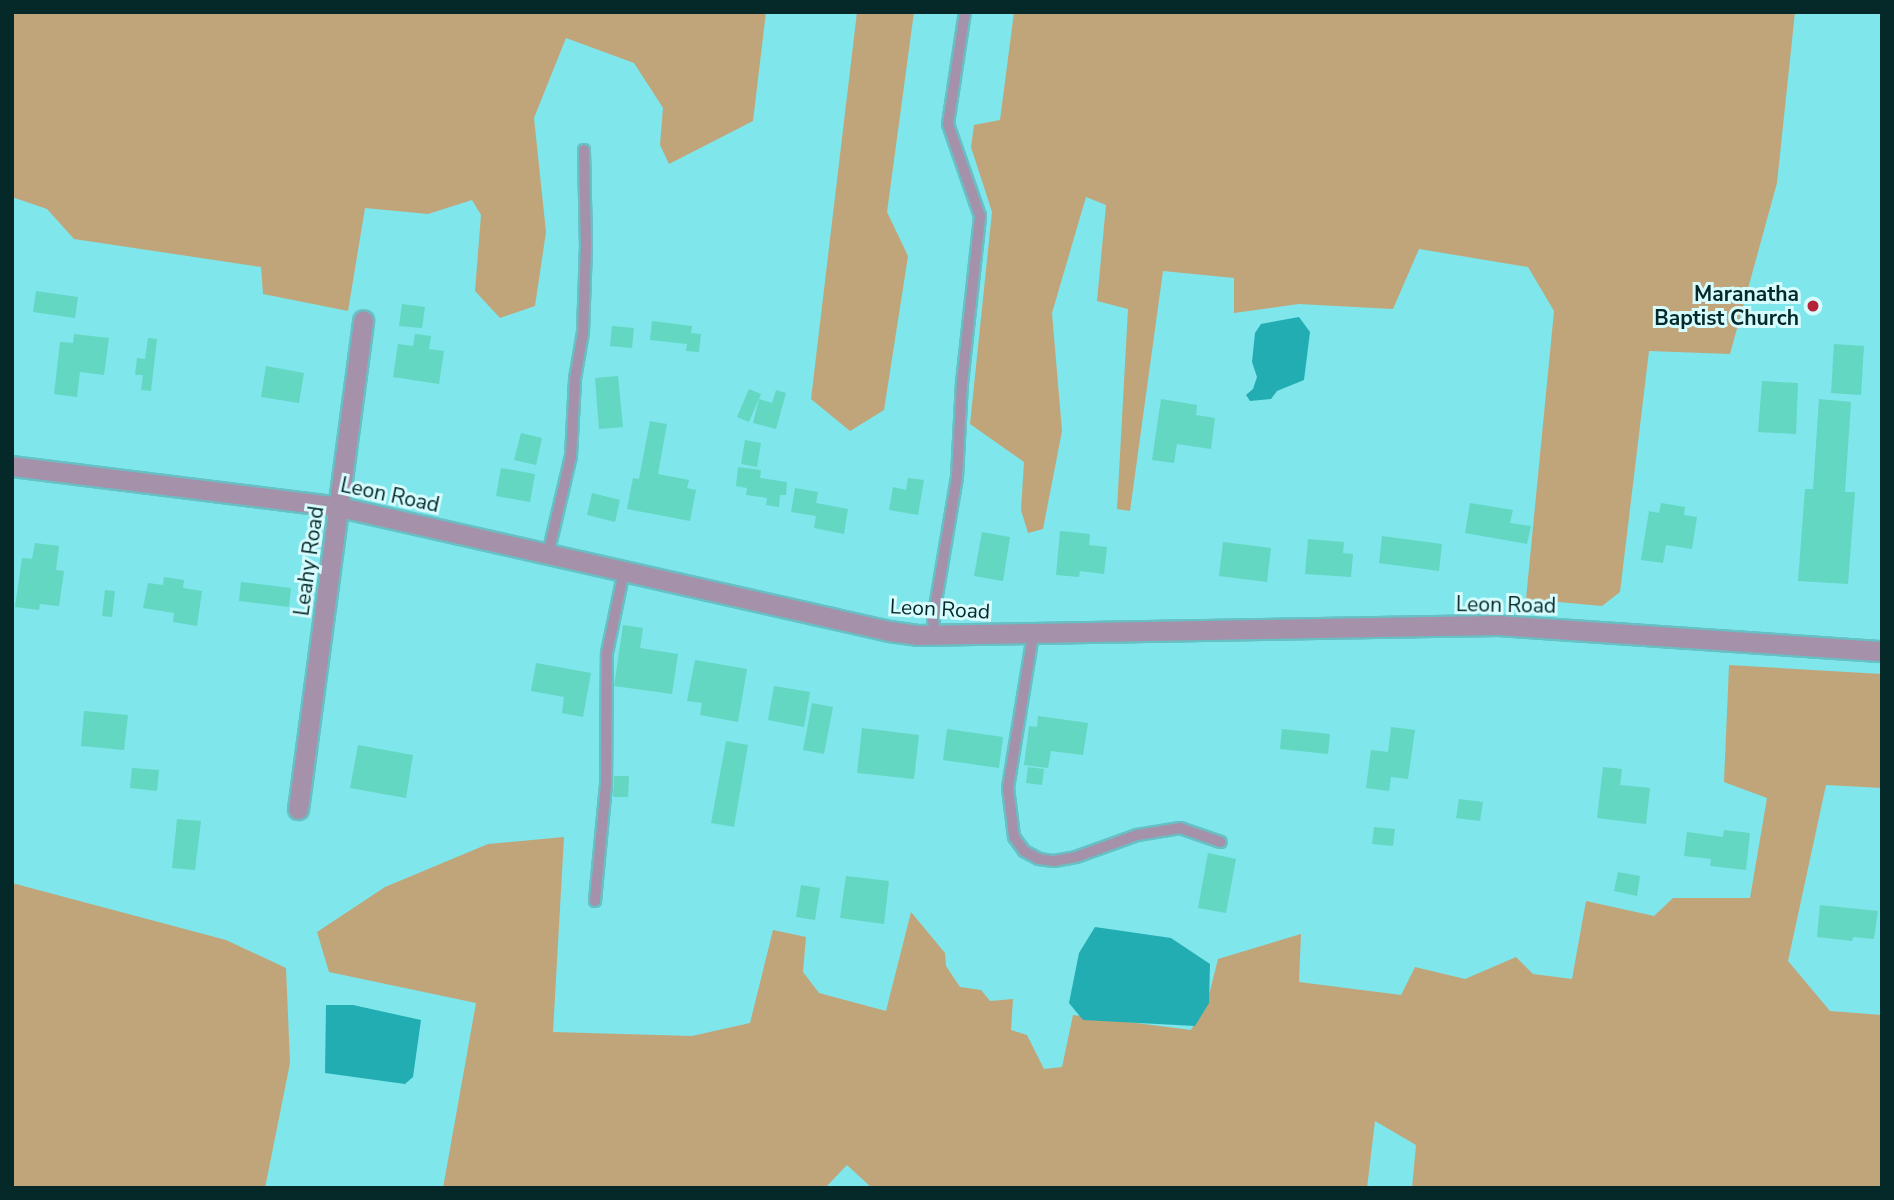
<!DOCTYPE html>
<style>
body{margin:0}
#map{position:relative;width:1894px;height:1200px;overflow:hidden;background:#7fe6eb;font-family:"Nunito Sans",sans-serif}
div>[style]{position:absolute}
.green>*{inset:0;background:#c0a57a}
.water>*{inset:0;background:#22adb3}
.building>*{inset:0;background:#63d7c1}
.roads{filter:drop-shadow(2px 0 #67c0c4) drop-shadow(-2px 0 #67c0c4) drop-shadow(0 2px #67c0c4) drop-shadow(0 -2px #67c0c4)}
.service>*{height:10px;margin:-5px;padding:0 5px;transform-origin:5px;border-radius:5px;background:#a691ab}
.minor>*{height:19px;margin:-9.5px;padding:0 9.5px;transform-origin:9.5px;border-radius:9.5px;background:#a691ab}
.dots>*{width:19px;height:19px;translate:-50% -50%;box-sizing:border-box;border:4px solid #d7fcfe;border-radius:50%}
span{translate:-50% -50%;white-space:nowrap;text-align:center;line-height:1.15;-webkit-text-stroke:6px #d7fcfe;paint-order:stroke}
.poi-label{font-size:21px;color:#052829;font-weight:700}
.right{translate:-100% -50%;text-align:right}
.street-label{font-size:21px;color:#052829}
.frame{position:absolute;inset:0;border:14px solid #052829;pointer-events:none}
</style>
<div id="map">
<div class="green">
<i style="clip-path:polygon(12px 12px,766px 12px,753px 121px,669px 164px,660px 145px,663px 108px,634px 63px,566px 38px,534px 118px,546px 232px,535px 306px,500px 318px,475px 291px,481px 215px,472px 200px,428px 214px,365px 208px,348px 311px,263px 294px,261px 267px,74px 239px,47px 209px,12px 197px)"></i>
<i style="clip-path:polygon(857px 12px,914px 12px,887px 212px,908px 256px,884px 410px,850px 431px,811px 399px)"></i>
<i style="clip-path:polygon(1014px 12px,1795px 12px,1777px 183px,1730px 354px,1649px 351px,1620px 592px,1602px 606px,1526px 599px,1554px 311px,1528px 267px,1419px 249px,1393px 309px,1299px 304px,1234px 313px,1234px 278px,1163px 271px,1130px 511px,1117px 509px,1128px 309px,1097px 301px,1106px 205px,1086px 197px,1052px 313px,1062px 431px,1043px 529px,1028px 533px,1021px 510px,1024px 462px,970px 424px,992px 212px,971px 147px,974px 125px,1000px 120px)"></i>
<i style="clip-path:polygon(1729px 665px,1882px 674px,1882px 788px,1826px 785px,1788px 961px,1830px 1011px,1882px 1015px,1882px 1188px,1412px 1188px,1416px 1145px,1375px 1121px,1367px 1188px,872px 1188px,847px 1165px,825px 1188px,443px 1188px,476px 1003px,329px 972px,317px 932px,385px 887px,488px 844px,564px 837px,553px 1032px,692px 1036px,750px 1023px,773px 930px,806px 937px,803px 972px,819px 993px,886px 1011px,911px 912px,945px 953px,946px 966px,960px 987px,981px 990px,990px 1001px,1013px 999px,1011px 1030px,1027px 1035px,1044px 1069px,1062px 1067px,1073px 1015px,1191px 1030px,1208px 999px,1218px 959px,1301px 934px,1299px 982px,1401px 995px,1415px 967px,1465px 979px,1516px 957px,1533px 974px,1572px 979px,1586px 901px,1654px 916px,1673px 898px,1750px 898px,1767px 798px,1724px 782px)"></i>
<i style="clip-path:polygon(12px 883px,226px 940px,286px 968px,290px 1063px,265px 1188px,12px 1188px)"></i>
</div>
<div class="water">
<i style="clip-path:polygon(1299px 317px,1310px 332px,1304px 380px,1277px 391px,1271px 399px,1250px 401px,1246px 395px,1253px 389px,1257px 377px,1252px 362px,1255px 333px,1261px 324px)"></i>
<i style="clip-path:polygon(1095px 927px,1171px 938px,1210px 964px,1209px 1003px,1195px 1026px,1083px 1020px,1069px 1003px,1079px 953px)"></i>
<i style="clip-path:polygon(326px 1005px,353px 1005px,421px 1020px,413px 1077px,405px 1084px,325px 1073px)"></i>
</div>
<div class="building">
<i style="clip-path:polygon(36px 291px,78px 297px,75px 318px,33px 312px)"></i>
<i style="clip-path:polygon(402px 304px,425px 307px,422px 328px,399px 326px)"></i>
<i style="clip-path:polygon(652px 321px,692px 326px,691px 333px,701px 334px,699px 352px,686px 351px,687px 344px,650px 340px)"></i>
<i style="clip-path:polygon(612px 326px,634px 328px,632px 348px,610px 346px)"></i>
<i style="clip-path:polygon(74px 334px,109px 338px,104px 375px,80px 372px,77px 397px,54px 394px,60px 342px,73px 343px)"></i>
<i style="clip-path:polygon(415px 334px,431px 336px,429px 349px,444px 351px,439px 384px,393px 377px,398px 344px,413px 346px)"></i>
<i style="clip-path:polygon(148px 338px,157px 339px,151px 391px,141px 390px,143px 375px,135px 375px,137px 358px,145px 359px)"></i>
<i style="clip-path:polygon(1834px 344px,1864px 346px,1861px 395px,1831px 393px)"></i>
<i style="clip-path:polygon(266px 366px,304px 373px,299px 403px,261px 397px)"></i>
<i style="clip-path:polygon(618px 376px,623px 427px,599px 429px,595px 378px)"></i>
<i style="clip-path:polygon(1762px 381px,1798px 383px,1796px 434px,1758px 432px)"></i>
<i style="clip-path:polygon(749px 389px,761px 394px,749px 422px,737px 417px)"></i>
<i style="clip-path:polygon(776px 390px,786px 393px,776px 429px,753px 423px,759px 399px,772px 403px)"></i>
<i style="clip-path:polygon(1161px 399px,1197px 405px,1196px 415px,1215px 418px,1211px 449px,1177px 444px,1174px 463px,1152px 460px)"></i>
<i style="clip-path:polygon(1819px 399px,1851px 402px,1845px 492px,1855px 492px,1848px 584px,1798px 581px,1805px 489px,1813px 489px)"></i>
<i style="clip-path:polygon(650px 421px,667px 424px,658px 474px,689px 480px,687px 488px,696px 490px,690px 521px,627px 509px,633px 478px,639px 479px)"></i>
<i style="clip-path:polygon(521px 433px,542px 438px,536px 465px,514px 460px)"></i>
<i style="clip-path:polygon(745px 440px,761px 443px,757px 467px,741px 464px)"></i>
<i style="clip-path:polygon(738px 467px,761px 470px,760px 478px,787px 482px,786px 495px,780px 495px,779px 507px,766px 505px,767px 498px,746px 495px,747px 488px,736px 486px)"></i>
<i style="clip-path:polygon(501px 468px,535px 474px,530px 502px,496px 496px)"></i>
<i style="clip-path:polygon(908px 478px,924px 480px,918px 515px,889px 510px,893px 487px,906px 490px)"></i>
<i style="clip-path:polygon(795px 488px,818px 492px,816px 503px,848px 509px,844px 534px,814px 528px,816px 516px,791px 512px)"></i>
<i style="clip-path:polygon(592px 493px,620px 500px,615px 522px,587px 515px)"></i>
<i style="clip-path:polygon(1470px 503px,1513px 510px,1510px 523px,1531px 526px,1527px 544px,1465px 533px)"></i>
<i style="clip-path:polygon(1661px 503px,1685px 507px,1684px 515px,1697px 517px,1692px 549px,1666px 545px,1663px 563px,1641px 560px,1649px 511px,1659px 513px)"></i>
<i style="clip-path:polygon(1060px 531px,1090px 534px,1089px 545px,1107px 547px,1104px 574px,1080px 571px,1079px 577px,1056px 575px)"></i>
<i style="clip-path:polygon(982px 532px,1010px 537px,1003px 581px,974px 576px)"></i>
<i style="clip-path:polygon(1382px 536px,1442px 544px,1439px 571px,1379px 563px)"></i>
<i style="clip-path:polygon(1308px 539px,1344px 542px,1343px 553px,1353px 554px,1351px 577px,1305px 574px)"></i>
<i style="clip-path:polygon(1223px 542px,1271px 548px,1267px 582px,1219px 576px)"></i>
<i style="clip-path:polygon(35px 543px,59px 546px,56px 570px,64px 571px,59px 606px,40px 604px,39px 610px,15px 607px,22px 558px,32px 559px)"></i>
<i style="clip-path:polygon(164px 577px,184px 580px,183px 588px,202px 591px,197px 626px,173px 622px,174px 613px,143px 608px,148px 583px,163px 585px)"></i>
<i style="clip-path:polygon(241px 582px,291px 588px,289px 607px,239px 601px)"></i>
<i style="clip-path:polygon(105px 590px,115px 591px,112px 617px,102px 616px)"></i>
<i style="clip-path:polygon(623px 625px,643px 628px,640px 648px,678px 654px,672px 694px,614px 686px)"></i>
<i style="clip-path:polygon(695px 660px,747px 669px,738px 722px,700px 715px,702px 703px,687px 701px)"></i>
<i style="clip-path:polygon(536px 663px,591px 673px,583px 717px,562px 713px,564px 697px,531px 691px)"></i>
<i style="clip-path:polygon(774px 686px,810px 692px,804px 727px,768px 720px)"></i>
<i style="clip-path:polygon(812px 703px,833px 707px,824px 754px,803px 750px)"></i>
<i style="clip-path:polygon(84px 711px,128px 715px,124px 750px,81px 746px)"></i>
<i style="clip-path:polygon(1038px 716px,1088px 723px,1083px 755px,1051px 751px,1048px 768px,1024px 765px,1029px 726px,1037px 727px)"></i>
<i style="clip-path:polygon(1391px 727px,1415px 730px,1408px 779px,1391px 777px,1389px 791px,1366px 788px,1371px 750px,1388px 752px)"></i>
<i style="clip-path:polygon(862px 728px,919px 735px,914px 779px,857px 773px)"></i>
<i style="clip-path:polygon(947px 729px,1003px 737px,999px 768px,943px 760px)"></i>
<i style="clip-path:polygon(1282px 729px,1330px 734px,1328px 754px,1280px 749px)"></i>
<i style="clip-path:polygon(726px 741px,748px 745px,734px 827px,711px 823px)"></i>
<i style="clip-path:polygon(358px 745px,413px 755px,406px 798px,350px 788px)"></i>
<i style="clip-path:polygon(1028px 767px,1044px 769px,1042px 785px,1026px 783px)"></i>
<i style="clip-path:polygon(1603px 767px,1622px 769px,1620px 785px,1650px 788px,1646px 824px,1597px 818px)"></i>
<i style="clip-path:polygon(132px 768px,159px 770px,157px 791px,130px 788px)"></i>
<i style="clip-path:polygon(614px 776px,629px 776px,628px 797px,613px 797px)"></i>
<i style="clip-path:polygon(1459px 799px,1483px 802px,1480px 821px,1456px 818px)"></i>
<i style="clip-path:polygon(177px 819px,201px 821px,195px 870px,172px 868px)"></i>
<i style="clip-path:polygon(1374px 827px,1395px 829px,1393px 846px,1372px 844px)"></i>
<i style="clip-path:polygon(1724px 830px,1750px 833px,1746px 870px,1710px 866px,1711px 859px,1684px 856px,1687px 832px,1723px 837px)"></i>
<i style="clip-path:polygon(1208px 853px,1236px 859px,1226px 913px,1198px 908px)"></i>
<i style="clip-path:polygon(1618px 872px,1640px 876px,1637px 896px,1614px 891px)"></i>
<i style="clip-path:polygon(846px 876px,889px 881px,884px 924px,840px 918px)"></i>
<i style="clip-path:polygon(801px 885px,820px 888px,815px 920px,796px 917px)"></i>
<i style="clip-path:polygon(1820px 905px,1878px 911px,1874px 939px,1853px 937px,1852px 941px,1817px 937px)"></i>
</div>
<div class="roads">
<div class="service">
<i style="left:548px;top:554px;width:101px;rotate:-76.8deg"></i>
<i style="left:571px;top:456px;width:77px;rotate:-87deg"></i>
<i style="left:575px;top:379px;width:48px;rotate:-80.3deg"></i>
<i style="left:583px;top:332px;width:86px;rotate:-88deg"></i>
<i style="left:586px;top:246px;width:96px;rotate:-91.2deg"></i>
<i style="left:935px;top:635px;width:16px;rotate:-97deg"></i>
<i style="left:933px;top:619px;width:144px;rotate:-80.4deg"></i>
<i style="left:957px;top:477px;width:94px;rotate:-87deg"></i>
<i style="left:962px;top:383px;width:168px;rotate:-83.8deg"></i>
<i style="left:980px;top:216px;width:97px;rotate:-109.2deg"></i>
<i style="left:948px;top:124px;width:113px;rotate:-81.4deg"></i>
<i style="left:1033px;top:635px;width:155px;rotate:99.3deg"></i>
<i style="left:1008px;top:788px;width:49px;rotate:83deg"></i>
<i style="left:1014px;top:837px;width:17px;rotate:54deg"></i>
<i style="left:1024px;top:851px;width:17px;rotate:28deg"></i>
<i style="left:1039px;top:859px;width:15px;rotate:8deg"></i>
<i style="left:1054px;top:861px;width:22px;rotate:-10deg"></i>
<i style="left:1076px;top:857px;width:65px;rotate:-19.8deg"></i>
<i style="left:1137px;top:835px;width:44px;rotate:-9.2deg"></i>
<i style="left:1180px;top:828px;width:43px;rotate:18.9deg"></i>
<i style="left:595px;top:901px;width:117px;rotate:-84.6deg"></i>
<i style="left:606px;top:785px;width:132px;rotate:-89.6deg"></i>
<i style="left:607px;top:653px;width:84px;rotate:-78.3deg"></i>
</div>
<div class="minor">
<i style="left:12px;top:466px;width:331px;rotate:7.1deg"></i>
<i style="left:340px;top:507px;width:563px;rotate:12.73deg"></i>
<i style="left:889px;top:631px;width:28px;rotate:8deg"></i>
<i style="left:917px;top:635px;width:581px;rotate:-0.99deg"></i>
<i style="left:1498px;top:625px;width:385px;rotate:3.9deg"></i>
<i style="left:298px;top:809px;width:493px;rotate:-82.4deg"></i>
</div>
</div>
<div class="dots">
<i style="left:1813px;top:306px;background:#b52338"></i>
</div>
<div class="poi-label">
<span class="right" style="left:1799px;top:306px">Maranatha<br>Baptist Church</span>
</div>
<div class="street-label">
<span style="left:390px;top:495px;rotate:12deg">Leon Road</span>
<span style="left:309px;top:561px;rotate:-82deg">Leahy Road</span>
<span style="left:1506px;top:605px;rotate:1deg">Leon Road</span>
<span style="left:940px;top:609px;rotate:3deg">Leon Road</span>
</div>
<div class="frame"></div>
</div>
